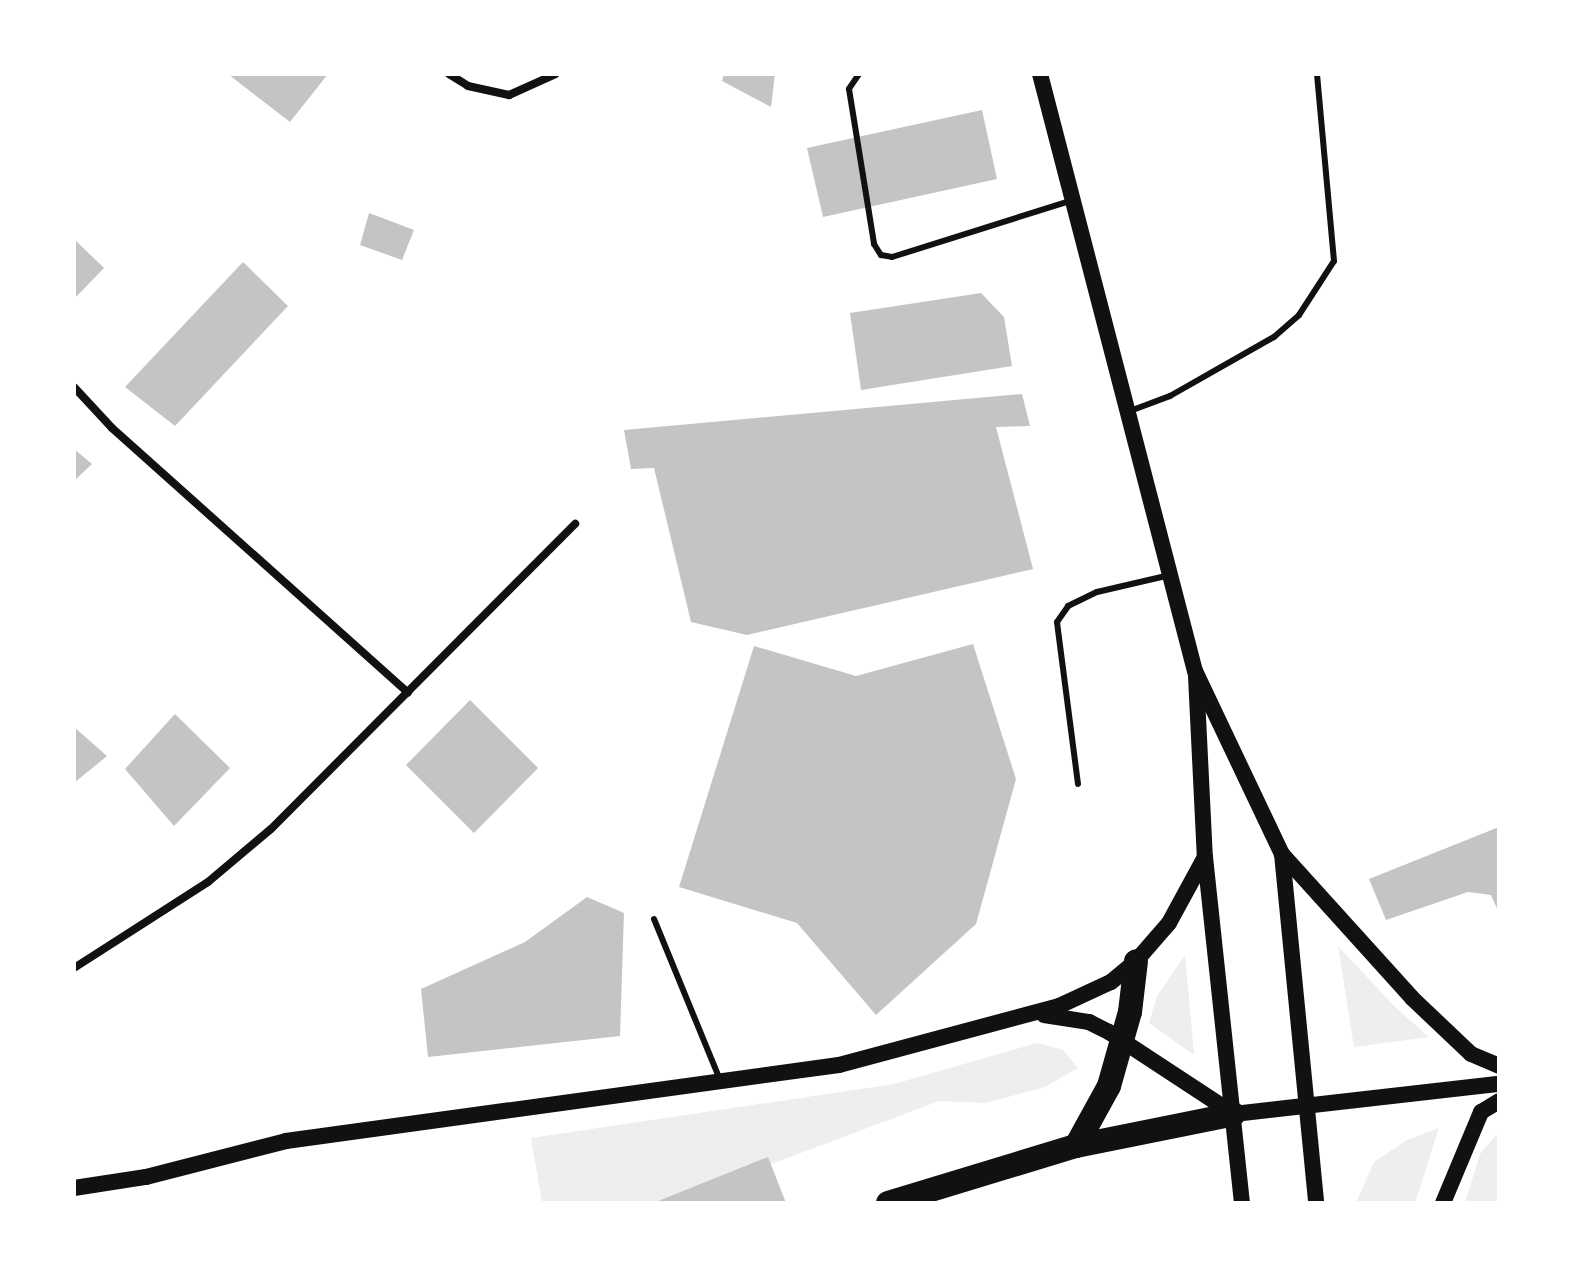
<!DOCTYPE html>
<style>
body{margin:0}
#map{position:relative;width:1573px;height:1277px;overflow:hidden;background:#fff;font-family:"Public Sans",sans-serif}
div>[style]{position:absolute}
.green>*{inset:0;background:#eee}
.building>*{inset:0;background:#c4c4c4}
.service>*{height:6px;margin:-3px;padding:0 3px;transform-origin:3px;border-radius:3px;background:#111}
.minor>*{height:8px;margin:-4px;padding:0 4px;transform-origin:4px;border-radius:4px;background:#111}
.secondary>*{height:16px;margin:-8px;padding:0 8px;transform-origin:8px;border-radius:8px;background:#111}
.motorway>*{height:24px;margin:-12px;padding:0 12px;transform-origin:12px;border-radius:12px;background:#111}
span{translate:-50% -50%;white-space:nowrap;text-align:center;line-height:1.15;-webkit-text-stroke:7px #fff;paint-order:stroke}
.frame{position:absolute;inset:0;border:76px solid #fff;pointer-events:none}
</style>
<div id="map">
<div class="green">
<i style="clip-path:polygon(1338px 946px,1394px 1006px,1429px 1037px,1354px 1047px)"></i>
<i style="clip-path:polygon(1185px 955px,1194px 1054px,1194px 1055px,1149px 1023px,1157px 996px)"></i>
<i style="clip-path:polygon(1037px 1043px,1063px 1050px,1078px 1068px,1045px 1087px,986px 1103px,939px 1101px,668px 1203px,542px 1203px,531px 1138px,894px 1084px)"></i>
<i style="clip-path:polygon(1439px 1128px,1415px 1203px,1356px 1203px,1374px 1162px,1407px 1140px)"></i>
<i style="clip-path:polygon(1499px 1132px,1499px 1203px,1465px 1203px,1480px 1154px)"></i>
</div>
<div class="building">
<i style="clip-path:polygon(228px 74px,328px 74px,290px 122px)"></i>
<i style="clip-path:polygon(724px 74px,775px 74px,771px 107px,722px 81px)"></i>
<i style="clip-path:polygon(982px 110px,997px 179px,823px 217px,807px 148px)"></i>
<i style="clip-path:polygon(369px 213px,414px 230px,402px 260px,360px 245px)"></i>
<i style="clip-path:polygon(74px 239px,104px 268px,74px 299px)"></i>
<i style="clip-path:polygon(243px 262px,288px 306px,175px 426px,125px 387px)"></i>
<i style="clip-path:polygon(981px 293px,1004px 317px,1012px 366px,861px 390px,850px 313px)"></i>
<i style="clip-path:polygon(1022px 394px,1030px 426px,996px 427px,1033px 569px,747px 635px,691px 622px,654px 468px,631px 469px,624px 430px)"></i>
<i style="clip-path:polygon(74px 449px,92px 464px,74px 481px)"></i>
<i style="clip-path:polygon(973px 644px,1016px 779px,976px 924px,876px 1015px,797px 923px,679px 887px,754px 646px,856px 676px)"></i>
<i style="clip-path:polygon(470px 700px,538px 768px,474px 833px,406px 765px)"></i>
<i style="clip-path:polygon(175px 714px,230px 768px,174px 826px,125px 769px)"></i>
<i style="clip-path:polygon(74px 727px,107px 756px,74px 783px)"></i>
<i style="clip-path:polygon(1499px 827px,1499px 913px,1491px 895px,1468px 892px,1386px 920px,1369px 879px)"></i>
<i style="clip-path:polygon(587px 897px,624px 913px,620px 1036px,428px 1057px,421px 989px,525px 942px)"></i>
<i style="clip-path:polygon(768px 1157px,786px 1203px,653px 1203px)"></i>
</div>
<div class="service">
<i style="left:859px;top:74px;width:18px;rotate:124deg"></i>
<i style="left:849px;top:89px;width:157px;rotate:80.8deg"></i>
<i style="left:874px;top:244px;width:13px;rotate:58deg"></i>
<i style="left:881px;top:255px;width:11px;rotate:10deg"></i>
<i style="left:892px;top:257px;width:187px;rotate:-17.5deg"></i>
<i style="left:1130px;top:411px;width:43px;rotate:-20.6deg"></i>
<i style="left:1170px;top:396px;width:120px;rotate:-29.6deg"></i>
<i style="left:1274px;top:337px;width:33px;rotate:-41deg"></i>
<i style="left:1299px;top:315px;width:64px;rotate:-57.1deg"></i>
<i style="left:1334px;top:261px;width:188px;rotate:-95.2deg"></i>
<i style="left:1078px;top:784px;width:163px;rotate:-97.4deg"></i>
<i style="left:1057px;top:622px;width:19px;rotate:-55deg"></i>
<i style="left:1068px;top:606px;width:32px;rotate:-26deg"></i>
<i style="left:1097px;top:592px;width:75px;rotate:-13.1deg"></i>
<i style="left:654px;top:919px;width:174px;rotate:67.7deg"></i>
</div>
<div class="minor">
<i style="left:449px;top:74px;width:22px;rotate:32deg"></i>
<i style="left:468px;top:86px;width:42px;rotate:12.4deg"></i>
<i style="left:509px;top:95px;width:51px;rotate:-24.1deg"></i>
<i style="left:74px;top:387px;width:56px;rotate:47.2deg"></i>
<i style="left:112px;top:428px;width:397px;rotate:41.8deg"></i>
<i style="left:74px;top:968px;width:159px;rotate:-32.7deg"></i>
<i style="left:208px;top:882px;width:82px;rotate:-40.1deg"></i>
<i style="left:271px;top:829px;width:431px;rotate:-45.1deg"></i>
</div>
<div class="secondary">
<i style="left:1040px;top:74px;width:617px;rotate:75.45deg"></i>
<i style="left:1195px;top:671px;width:203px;rotate:64.6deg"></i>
<i style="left:1282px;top:854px;width:351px;rotate:84.4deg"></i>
<i style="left:1196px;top:676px;width:181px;rotate:87.2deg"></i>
<i style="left:1205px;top:857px;width:348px;rotate:83.9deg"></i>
<i style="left:1282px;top:854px;width:194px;rotate:47.9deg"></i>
<i style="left:1412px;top:998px;width:81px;rotate:43.5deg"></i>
<i style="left:1471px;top:1054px;width:30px;rotate:23deg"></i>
<i style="left:1044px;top:1015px;width:46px;rotate:8.8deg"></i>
<i style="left:1089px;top:1022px;width:22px;rotate:27deg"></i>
<i style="left:1109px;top:1032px;width:149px;rotate:33.3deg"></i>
<i style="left:1234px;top:1114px;width:267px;rotate:-6.5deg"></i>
<i style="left:74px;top:1188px;width:73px;rotate:-8.7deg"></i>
<i style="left:146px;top:1177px;width:145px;rotate:-14.4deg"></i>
<i style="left:286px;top:1141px;width:558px;rotate:-7.83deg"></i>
<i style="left:839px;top:1065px;width:228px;rotate:-15deg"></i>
<i style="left:1059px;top:1006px;width:57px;rotate:-24.8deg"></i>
<i style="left:1111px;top:982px;width:33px;rotate:-40deg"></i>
<i style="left:1136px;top:961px;width:50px;rotate:-49deg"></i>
<i style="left:1169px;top:923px;width:75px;rotate:-61.4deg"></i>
<i style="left:1443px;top:1203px;width:99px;rotate:-67.3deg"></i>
<i style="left:1481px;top:1112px;width:21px;rotate:-31deg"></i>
</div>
<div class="motorway">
<i style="left:1076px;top:1146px;width:68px;rotate:-61.2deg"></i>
<i style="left:1109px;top:1086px;width:77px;rotate:-74.2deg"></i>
<i style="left:1130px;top:1012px;width:51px;rotate:-83.3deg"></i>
<i style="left:888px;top:1203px;width:196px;rotate:-16.9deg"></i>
<i style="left:1076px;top:1146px;width:161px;rotate:-11.4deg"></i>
</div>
<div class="frame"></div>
</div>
